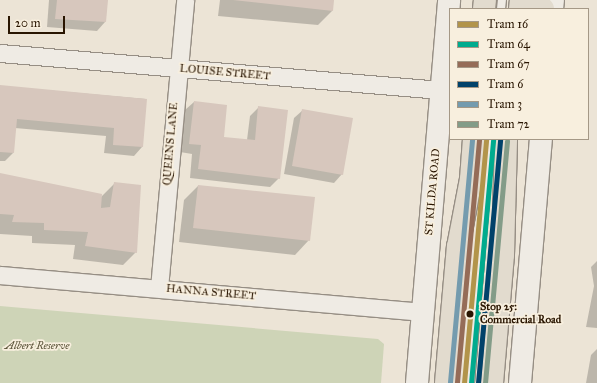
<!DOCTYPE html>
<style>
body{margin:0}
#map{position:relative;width:597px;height:383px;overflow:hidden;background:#ece4d6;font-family:"IM FELL Great Primer",serif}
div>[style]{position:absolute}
.green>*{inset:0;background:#ced4b7}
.shadow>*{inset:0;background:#0003}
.building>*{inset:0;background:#d7c7bd}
.roads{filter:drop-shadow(1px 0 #968e84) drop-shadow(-1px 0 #968e84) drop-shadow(0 1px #968e84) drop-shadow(0 -1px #968e84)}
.service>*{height:8px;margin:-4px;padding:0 4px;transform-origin:4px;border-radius:4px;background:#efebe4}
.minor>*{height:17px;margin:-8.5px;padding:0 8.5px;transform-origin:8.5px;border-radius:8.5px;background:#efebe4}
.secondary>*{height:22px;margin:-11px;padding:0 11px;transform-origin:11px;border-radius:11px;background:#efebe4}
.primary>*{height:22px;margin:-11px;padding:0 11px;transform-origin:11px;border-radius:11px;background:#e2dbce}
.tram-1>*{height:5px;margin:-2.5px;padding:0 2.5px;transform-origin:2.5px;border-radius:2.5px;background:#b2944a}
.tram-2>*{height:5px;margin:-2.5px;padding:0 2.5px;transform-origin:2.5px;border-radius:2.5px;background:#00ab8e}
.tram-3>*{height:5px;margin:-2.5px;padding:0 2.5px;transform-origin:2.5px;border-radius:2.5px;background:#956c58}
.tram-4>*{height:5px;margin:-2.5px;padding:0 2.5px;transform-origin:2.5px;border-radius:2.5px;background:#01426a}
.tram-5>*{height:5px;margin:-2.5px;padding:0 2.5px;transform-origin:2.5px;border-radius:2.5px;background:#749bae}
.tram-6>*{height:5px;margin:-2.5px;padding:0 2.5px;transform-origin:2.5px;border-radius:2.5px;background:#839c88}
.dots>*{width:11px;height:11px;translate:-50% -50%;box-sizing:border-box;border:2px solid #f8efde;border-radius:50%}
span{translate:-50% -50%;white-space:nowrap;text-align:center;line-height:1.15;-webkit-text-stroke:3.5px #f8efde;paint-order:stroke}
.street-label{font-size:11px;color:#291501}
.stop-label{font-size:11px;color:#291501;font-weight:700}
.left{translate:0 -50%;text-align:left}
.park-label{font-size:11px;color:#5a5338;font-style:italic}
.legend{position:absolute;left:449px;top:8px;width:140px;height:132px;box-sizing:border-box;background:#f8efde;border:1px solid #a59886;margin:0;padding:5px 7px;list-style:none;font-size:12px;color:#291501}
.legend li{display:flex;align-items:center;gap:8px;height:20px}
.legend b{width:20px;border:1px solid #a59886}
.scale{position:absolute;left:8px;top:16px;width:57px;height:18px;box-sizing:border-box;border:2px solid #291501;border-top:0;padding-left:5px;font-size:12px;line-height:14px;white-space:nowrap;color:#291501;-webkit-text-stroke:3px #f8efde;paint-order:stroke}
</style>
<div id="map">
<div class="green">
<i style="clip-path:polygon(0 306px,378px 339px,384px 344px,381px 383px,0 383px)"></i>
</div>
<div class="shadow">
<i style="clip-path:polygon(49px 0,107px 0,105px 22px,97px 31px,47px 27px)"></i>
<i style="clip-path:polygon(220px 0,333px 0,332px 11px,318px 25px,218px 16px)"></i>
<i style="clip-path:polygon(0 86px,146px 99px,142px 147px,134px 156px,104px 153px,106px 136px,15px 128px,13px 153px,5px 161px,0 161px)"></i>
<i style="clip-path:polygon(194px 102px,226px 106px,222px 138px,247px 140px,250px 116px,259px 107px,279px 178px,270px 187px,190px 178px,192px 154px,180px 152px,185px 110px)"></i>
<i style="clip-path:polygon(303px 110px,342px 174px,334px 183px,284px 174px,294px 118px)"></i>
<i style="clip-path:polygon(0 174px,100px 198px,115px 183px,136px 252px,123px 265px,73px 259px,75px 245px,32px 243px,32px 236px,0 234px)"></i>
<i style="clip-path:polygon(198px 186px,309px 240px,295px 255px,179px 242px,184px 200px)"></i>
<i style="clip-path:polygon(597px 261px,597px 328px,586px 327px,594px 286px,591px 267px)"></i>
<i style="clip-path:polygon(597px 349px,597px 383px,586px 383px,591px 355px)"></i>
</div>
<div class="building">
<i style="clip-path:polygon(57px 0,108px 0,106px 22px,55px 19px)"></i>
<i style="clip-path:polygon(233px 0,334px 0,333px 11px)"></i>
<i style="clip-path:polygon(0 85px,147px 99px,143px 147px,113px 145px,114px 128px,17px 119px,14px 153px,0 152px)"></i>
<i style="clip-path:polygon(194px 101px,227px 105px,224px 137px,255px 140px,258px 106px,288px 110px,280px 179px,198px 169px,201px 145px,189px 144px)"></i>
<i style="clip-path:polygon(302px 109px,353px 118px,343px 175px,292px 166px)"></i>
<i style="clip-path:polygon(0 173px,102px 194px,101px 208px,110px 207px,114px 182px,141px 185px,137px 253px,85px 246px,88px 232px,44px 230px,44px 223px,12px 222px,14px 215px,0 214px)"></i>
<i style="clip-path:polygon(198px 185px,315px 197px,310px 241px,193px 228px)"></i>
</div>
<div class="roads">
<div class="service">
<i style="left:501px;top:9px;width:9px;rotate:-84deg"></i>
<i style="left:470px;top:383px;width:245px;rotate:-85.3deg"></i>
</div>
<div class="minor">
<i style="left:0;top:53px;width:452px;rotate:4.8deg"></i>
<i style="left:0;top:275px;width:425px;rotate:5deg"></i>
<i style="left:159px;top:288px;width:289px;rotate:-84.8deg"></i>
</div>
<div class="secondary">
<i style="left:552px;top:9px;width:9px;rotate:-84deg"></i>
<i style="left:417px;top:383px;width:384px;rotate:-85.2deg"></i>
<i style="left:520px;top:383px;width:245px;rotate:-85.1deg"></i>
</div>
<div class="primary">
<i style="left:535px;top:0;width:12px;rotate:48deg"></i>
<i style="left:484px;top:9px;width:9px;rotate:-84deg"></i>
<i style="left:520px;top:9px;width:9px;rotate:-84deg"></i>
<i style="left:446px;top:383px;width:137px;rotate:-85deg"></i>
<i style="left:458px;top:247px;width:69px;rotate:-79.2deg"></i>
<i style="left:471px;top:179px;width:40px;rotate:-85.7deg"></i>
<i style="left:492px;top:383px;width:128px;rotate:-85.1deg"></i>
<i style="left:503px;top:255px;width:116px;rotate:-88.5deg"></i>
</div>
</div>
<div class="tram-1">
<i style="left:464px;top:383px;width:245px;rotate:-84.8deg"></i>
</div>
<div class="tram-2">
<i style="left:471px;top:383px;width:244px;rotate:-84.8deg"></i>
</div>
<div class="tram-3">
<i style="left:457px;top:382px;width:244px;rotate:-84.8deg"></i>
</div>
<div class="tram-4">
<i style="left:478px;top:383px;width:244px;rotate:-84.8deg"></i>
</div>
<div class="tram-5">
<i style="left:450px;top:382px;width:244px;rotate:-84.8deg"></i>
</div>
<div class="tram-6">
<i style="left:485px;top:383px;width:243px;rotate:-84.8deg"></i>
</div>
<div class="dots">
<i style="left:470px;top:314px;background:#291501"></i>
</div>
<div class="street-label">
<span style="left:225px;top:73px;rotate:5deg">LOUISE STREET</span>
<span style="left:171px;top:144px;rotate:-85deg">QUEENS LANE</span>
<span style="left:433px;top:192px;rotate:-85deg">ST KILDA ROAD</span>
<span style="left:211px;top:293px;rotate:5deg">HANNA STREET</span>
</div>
<div class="stop-label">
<span class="left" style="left:480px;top:314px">Stop 25:<br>Commercial Road</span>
</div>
<div class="park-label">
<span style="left:37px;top:346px">Albert Reserve</span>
</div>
<ul class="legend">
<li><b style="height:5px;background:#b2944a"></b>Tram 16</li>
<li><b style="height:5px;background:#00ab8e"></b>Tram 64</li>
<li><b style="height:5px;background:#956c58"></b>Tram 67</li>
<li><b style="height:5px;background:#01426a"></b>Tram 6</li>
<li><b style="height:5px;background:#749bae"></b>Tram 3</li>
<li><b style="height:5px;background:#839c88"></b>Tram 72</li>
</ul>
<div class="scale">20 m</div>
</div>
